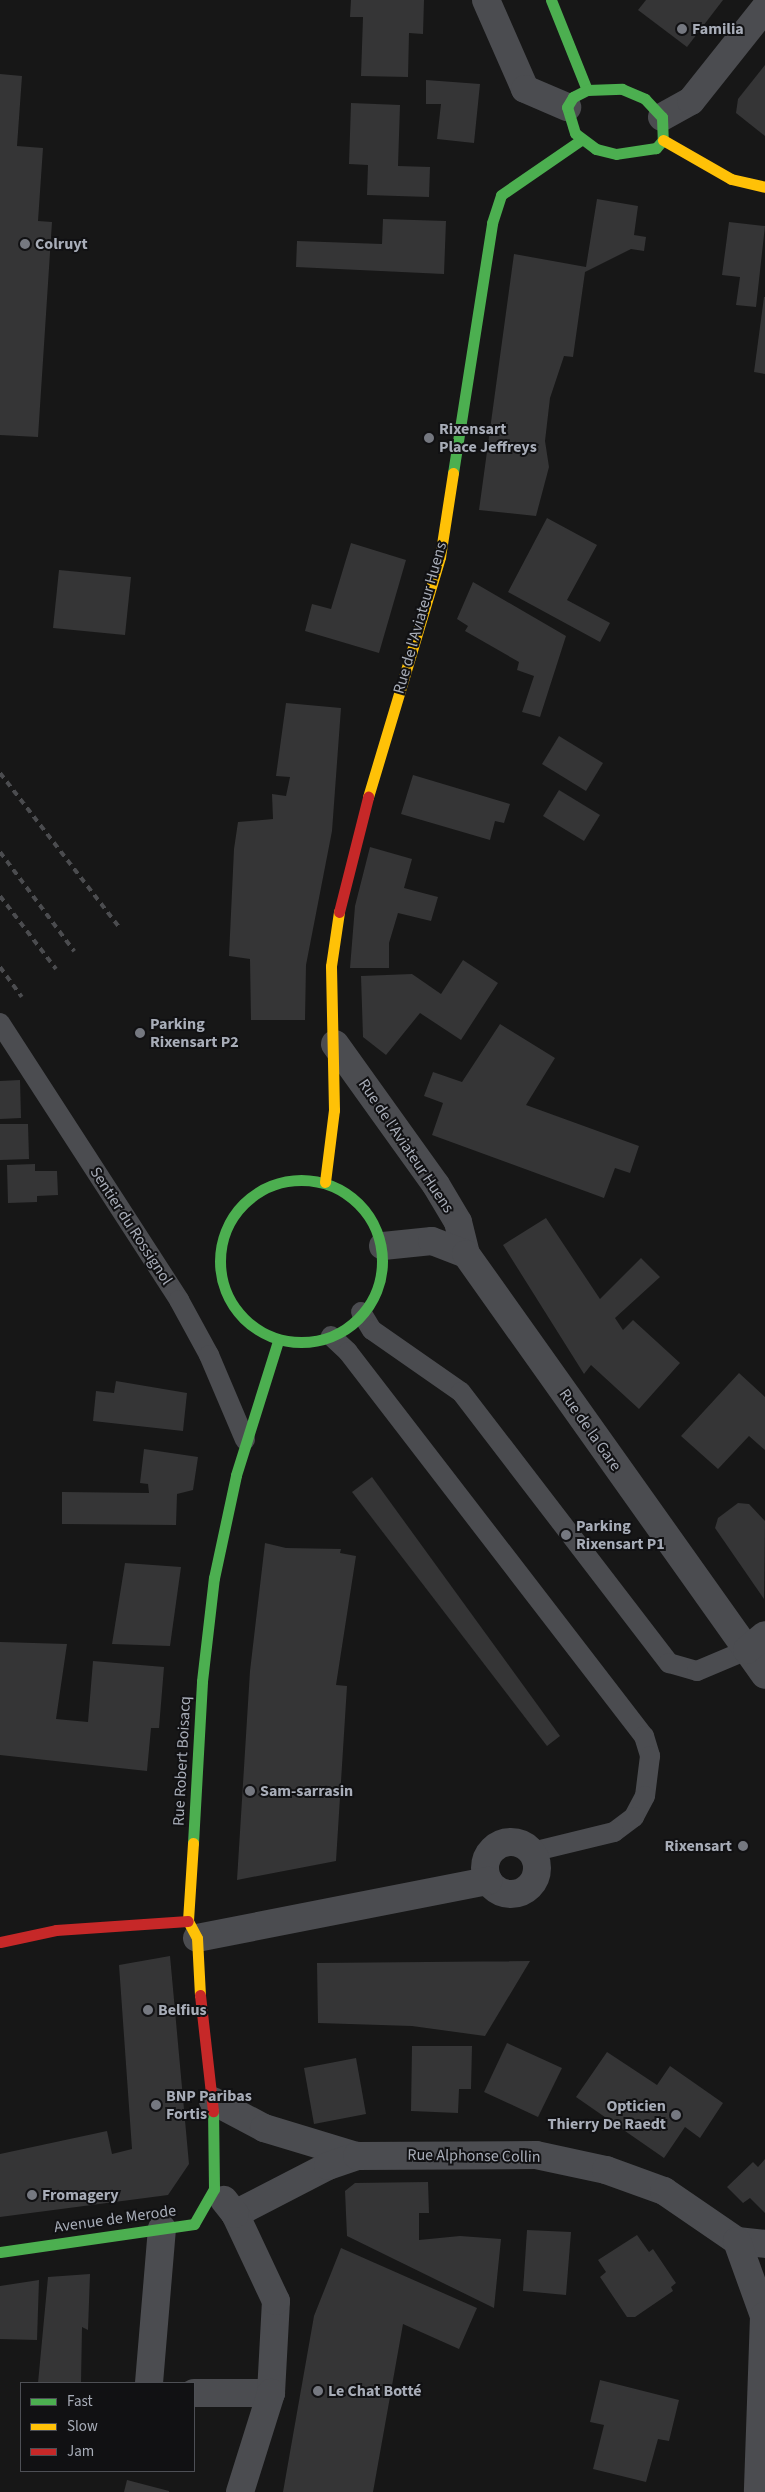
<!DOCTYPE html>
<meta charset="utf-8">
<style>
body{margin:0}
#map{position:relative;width:765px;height:2492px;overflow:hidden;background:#171717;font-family:"Source Sans 3",sans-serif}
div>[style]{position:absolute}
.building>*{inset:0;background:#353536}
.lane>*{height:20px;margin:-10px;padding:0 10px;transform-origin:10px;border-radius:10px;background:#4b4c50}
.street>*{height:28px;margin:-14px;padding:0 14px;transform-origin:14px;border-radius:14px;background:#4b4c50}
.street>.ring{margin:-14px;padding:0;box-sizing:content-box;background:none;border:28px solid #4b4c50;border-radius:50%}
.fast>*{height:11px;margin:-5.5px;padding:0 5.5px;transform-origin:5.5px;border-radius:5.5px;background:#4caf50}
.fast>.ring{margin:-5.5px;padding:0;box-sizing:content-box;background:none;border:11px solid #4caf50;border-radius:50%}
.slow>*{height:11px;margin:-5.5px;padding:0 5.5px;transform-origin:5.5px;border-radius:5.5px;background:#ffc107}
.jam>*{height:11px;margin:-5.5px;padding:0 5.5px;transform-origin:5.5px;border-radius:5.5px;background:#c62828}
.rail>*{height:4px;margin-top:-2px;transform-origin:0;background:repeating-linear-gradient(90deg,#4b4c4f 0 6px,transparent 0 11px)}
.dots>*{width:14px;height:14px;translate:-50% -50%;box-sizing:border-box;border:2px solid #111113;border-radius:50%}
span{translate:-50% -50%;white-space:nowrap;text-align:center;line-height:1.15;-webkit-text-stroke:4px #111113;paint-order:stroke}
.poi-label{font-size:16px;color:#a8adb8;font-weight:700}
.left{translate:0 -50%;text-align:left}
.right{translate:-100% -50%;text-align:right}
.street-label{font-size:16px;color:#a8adb8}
.legend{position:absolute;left:20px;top:2382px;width:175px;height:90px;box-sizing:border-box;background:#111113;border:1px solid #4d4f55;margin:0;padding:6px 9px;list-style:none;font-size:15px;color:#a8adb8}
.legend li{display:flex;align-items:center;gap:10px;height:25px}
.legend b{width:25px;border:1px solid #4d4f55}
</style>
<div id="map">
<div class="building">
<i style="clip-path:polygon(351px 0,424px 0,423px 34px,409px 33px,408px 77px,361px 76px,363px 17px,350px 17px)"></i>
<i style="clip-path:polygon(646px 0,723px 0,687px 47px,638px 10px)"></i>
<i style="clip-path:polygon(765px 65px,765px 136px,736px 113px,738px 99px)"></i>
<i style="clip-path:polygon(0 74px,22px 76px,17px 146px,43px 148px,38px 221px,52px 222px,38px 437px,0 435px)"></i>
<i style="clip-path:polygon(426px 80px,480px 84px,474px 143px,437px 139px,441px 104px,426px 104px)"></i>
<i style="clip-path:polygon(351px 103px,400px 105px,398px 166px,430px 167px,429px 197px,367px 195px,368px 165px,349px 164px)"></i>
<i style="clip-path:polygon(597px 199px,638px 206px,634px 235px,646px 237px,644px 251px,631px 249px,585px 272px,573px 357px,564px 356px,550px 398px,545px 441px,549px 467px,536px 516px,479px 510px,514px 254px,586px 267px)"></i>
<i style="clip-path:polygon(383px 219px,446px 221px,444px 274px,296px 267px,297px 241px,382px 244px)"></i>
<i style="clip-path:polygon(729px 222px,765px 226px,756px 307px,736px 305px,740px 277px,722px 275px)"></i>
<i style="clip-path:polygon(764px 297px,765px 297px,765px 374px,754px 372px)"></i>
<i style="clip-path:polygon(547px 518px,597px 545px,567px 600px,610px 623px,600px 642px,508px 592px)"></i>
<i style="clip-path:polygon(351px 543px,406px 560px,379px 653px,305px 631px,312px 604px,331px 609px)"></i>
<i style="clip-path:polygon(59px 570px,131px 577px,125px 635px,53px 628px)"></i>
<i style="clip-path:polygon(473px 582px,566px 636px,540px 717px,522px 712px,534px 676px,517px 670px,519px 662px,465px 631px,468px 626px,457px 619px)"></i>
<i style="clip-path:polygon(286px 703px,341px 708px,332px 831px,306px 965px,305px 1020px,251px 1020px,250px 959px,229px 956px,234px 849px,238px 822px,273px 819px,272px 794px,286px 796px,290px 777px,276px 776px)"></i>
<i style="clip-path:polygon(559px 736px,603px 763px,586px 791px,542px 764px)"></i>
<i style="clip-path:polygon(413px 775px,510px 804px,504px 823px,495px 821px,490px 840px,401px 814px)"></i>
<i style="clip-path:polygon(559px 790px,600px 815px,584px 841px,543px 816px)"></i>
<i style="clip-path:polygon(370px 847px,412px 859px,404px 888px,438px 897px,431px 921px,398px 913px,389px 943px,389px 968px,350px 968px,355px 906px)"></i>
<i style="clip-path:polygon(463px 960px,498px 983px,461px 1040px,420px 1013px,386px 1055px,363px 1037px,361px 976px,412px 974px,441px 994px)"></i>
<i style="clip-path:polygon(500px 1024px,555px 1058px,526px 1105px,639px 1146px,630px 1173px,615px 1168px,604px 1198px,432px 1135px,443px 1103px,424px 1096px,433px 1072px,462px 1082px)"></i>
<i style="clip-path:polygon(20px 1080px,21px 1118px,0 1119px,0 1081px)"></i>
<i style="clip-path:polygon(0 1124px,28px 1124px,29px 1159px,0 1160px)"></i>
<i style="clip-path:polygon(35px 1164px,35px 1171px,57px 1171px,58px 1195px,37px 1196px,37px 1202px,8px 1203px,7px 1165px)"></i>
<i style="clip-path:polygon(546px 1218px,600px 1299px,641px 1258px,660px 1277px,615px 1318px,623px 1330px,633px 1320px,680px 1363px,639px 1409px,591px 1365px,584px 1374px,503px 1245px)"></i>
<i style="clip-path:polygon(739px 1373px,765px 1397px,765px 1450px,749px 1436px,718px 1469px,681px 1436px)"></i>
<i style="clip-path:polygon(116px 1381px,187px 1393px,183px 1431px,93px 1421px,96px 1391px,114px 1393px)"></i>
<i style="clip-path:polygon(144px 1449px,198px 1457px,193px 1490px,177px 1494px,176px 1525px,62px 1524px,62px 1492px,149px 1493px,148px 1484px,140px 1483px)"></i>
<i style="clip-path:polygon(372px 1477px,560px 1736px,547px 1746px,352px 1492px)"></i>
<i style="clip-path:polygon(738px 1503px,749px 1504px,765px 1521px,764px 1599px,715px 1528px,718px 1518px)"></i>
<i style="clip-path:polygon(265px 1543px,286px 1548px,341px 1549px,340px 1553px,356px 1556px,336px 1685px,347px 1686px,336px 1861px,237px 1880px,250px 1671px)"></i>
<i style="clip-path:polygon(125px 1563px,181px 1567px,170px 1646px,112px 1644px)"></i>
<i style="clip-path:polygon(0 1642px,67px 1644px,56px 1719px,88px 1722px,93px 1661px,164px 1667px,159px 1728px,151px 1728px,147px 1771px,0 1755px)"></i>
<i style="clip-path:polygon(170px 1956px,189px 2164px,168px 2195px,0 2217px,0 2154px,107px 2131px,112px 2154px,132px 2149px,119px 1965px)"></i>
<i style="clip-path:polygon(530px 1961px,485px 2036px,412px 2026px,318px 2023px,317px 1963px)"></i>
<i style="clip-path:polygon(507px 2043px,562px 2068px,538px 2117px,484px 2092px)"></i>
<i style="clip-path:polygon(412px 2046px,472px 2046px,471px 2089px,459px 2089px,458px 2113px,411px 2111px)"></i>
<i style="clip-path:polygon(607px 2052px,657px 2085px,670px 2066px,723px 2103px,700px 2138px,685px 2127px,664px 2158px,576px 2097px)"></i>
<i style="clip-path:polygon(356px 2058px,366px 2114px,314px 2124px,304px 2068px)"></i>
<i style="clip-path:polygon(765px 2159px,765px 2213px,750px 2198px,743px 2203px,727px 2187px,753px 2162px,758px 2167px)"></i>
<i style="clip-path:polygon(428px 2182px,429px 2213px,419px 2213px,419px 2240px,460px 2236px,501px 2239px,494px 2308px,347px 2236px,345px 2191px,355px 2183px)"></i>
<i style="clip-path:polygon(527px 2230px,571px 2232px,566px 2295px,523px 2291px)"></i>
<i style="clip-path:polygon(637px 2235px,649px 2252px,653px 2249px,676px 2283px,671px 2287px,673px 2291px,635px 2317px,627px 2317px,600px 2277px,606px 2272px,598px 2260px)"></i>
<i style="clip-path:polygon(341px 2248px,477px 2308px,459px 2349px,403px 2324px,373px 2492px,283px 2492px,314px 2316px)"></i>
<i style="clip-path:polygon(90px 2274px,88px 2330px,82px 2327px,81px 2383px,38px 2383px,48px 2277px)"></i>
<i style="clip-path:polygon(39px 2280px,37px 2340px,0 2339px,0 2286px)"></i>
<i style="clip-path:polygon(600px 2380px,679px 2400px,669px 2441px,658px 2439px,646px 2482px,593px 2469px,604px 2425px,590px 2422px)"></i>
<i style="clip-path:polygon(127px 2480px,169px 2491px,169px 2492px,124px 2492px)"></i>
</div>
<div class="lane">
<i style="left:0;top:1023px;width:330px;rotate:57.1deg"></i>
<i style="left:179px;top:1300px;width:63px;rotate:61.4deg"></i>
<i style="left:209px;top:1355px;width:92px;rotate:67deg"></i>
<i style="left:361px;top:1312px;width:21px;rotate:59deg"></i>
<i style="left:372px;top:1330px;width:108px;rotate:34.9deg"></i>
<i style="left:461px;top:1392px;width:342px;rotate:52.5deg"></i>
<i style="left:669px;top:1663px;width:29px;rotate:16deg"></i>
<i style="left:697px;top:1671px;width:54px;rotate:-22.8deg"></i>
<i style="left:331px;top:1336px;width:23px;rotate:43deg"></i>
<i style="left:348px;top:1352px;width:485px;rotate:52.4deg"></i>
<i style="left:644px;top:1736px;width:21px;rotate:73deg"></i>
<i style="left:650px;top:1756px;width:40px;rotate:97.1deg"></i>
<i style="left:645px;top:1796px;width:24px;rotate:118deg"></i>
<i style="left:634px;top:1817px;width:25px;rotate:143deg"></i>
<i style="left:614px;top:1832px;width:84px;rotate:166.3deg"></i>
</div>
<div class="street">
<i style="left:486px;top:0;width:97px;rotate:66.3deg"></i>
<i style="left:525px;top:89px;width:46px;rotate:23.2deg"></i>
<i style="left:662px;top:117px;width:33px;rotate:-29deg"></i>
<i style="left:691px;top:101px;width:119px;rotate:-51.5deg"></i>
<i style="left:335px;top:1044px;width:173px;rotate:54.4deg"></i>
<i style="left:436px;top:1185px;width:43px;rotate:59.3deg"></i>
<i style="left:458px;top:1222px;width:33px;rotate:76deg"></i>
<i style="left:383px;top:1246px;width:49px;rotate:-5.8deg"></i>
<i style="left:432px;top:1241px;width:36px;rotate:21deg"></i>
<i style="left:466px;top:1254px;width:516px;rotate:54.62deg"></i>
<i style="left:747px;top:1650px;width:23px;rotate:-40deg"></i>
<i class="ring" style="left:485px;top:1842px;width:24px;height:24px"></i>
<i style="left:197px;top:1938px;width:297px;rotate:-11.1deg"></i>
<i style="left:213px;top:2101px;width:58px;rotate:27.9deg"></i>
<i style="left:264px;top:2128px;width:97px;rotate:16.8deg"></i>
<i style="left:235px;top:2214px;width:105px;rotate:-27.3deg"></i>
<i style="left:328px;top:2166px;width:31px;rotate:-19deg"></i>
<i style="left:357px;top:2156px;width:179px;rotate:-0.3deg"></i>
<i style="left:536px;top:2155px;width:72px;rotate:12.1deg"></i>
<i style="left:606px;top:2170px;width:62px;rotate:19.9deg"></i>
<i style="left:664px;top:2191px;width:88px;rotate:34.4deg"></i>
<i style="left:737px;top:2241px;width:28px;rotate:6deg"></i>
<i style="left:737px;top:2241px;width:80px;rotate:70.2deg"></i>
<i style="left:764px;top:2316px;width:176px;rotate:92deg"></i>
<i style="left:149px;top:2383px;width:155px;rotate:-85.2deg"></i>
<i style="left:194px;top:2393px;width:77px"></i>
<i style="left:271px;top:2393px;width:92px;rotate:-86.9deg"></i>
<i style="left:276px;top:2301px;width:96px;rotate:-115.2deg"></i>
<i style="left:235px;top:2214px;width:18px;rotate:-128deg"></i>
<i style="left:240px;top:2492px;width:104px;rotate:-72.6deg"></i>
</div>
<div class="fast">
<i style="left:551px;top:0;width:97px;rotate:68.2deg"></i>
<i style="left:622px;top:89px;width:25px;rotate:23deg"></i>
<i style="left:645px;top:99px;width:25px;rotate:47deg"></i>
<i style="left:662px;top:117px;width:23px;rotate:88deg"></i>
<i style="left:663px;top:140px;width:11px;rotate:131deg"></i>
<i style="left:656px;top:148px;width:40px;rotate:171.5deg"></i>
<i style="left:616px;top:154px;width:21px;rotate:-166deg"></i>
<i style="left:596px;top:149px;width:26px;rotate:-143deg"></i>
<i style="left:575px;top:133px;width:27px;rotate:-107deg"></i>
<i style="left:567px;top:107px;width:12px;rotate:-59deg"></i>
<i style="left:573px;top:97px;width:16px;rotate:-27deg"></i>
<i style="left:587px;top:90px;width:35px;rotate:-2deg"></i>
<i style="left:453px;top:473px;width:253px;rotate:-81.1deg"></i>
<i style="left:492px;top:223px;width:29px;rotate:-72deg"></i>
<i style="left:501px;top:195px;width:97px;rotate:-34.5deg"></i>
<i class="ring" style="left:220px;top:1180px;width:151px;height:151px"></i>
<i style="left:193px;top:1843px;width:162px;rotate:-86.8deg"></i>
<i style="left:202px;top:1681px;width:104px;rotate:-83.4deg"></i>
<i style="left:214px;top:1578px;width:105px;rotate:-77.9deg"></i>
<i style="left:236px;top:1475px;width:140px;rotate:-72.6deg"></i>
<i style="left:0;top:2252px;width:196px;rotate:-8.2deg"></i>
<i style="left:194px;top:2224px;width:40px;rotate:-60.3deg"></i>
<i style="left:214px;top:2189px;width:78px;rotate:-90.7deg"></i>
</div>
<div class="slow">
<i style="left:663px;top:140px;width:78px;rotate:29.8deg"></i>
<i style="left:731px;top:179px;width:35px;rotate:13deg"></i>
<i style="left:368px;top:797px;width:251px;rotate:-73.3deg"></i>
<i style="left:440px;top:557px;width:85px;rotate:-81.2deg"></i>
<i style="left:325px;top:1182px;width:73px;rotate:-82.9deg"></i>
<i style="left:334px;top:1110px;width:144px;rotate:-91.2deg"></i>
<i style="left:331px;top:966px;width:55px;rotate:-81.6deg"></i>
<i style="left:193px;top:1843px;width:78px;rotate:93.7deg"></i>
<i style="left:188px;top:1921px;width:19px;rotate:62deg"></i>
<i style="left:197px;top:1938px;width:57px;rotate:87deg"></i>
</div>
<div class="jam">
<i style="left:339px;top:912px;width:119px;rotate:-75.8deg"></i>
<i style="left:0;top:1942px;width:57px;rotate:-12.1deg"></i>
<i style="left:56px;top:1930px;width:132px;rotate:-3.9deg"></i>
<i style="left:200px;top:1995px;width:117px;rotate:83.6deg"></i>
</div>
<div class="rail">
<i style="left:0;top:773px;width:195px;rotate:52.3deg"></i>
<i style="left:0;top:852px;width:124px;rotate:53.2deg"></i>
<i style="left:0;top:896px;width:92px;rotate:52.5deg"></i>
<i style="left:0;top:967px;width:37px;rotate:54deg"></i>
</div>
<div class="dots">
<i style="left:682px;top:29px;background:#757880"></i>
<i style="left:25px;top:244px;background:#757880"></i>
<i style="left:429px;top:438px;background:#757880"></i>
<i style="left:140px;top:1033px;background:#757880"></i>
<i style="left:566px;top:1535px;background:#757880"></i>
<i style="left:250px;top:1791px;background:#757880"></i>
<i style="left:743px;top:1846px;background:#757880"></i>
<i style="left:148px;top:2010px;background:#757880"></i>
<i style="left:156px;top:2105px;background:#757880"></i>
<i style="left:676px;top:2115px;background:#757880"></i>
<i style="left:32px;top:2195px;background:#757880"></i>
<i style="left:318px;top:2391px;background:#757880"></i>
</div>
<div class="poi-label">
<span class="left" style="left:692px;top:29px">Familia</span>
<span class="left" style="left:35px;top:244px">Colruyt</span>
<span class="left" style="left:439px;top:438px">Rixensart<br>Place Jeffreys</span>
<span class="left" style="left:150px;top:1033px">Parking<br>Rixensart P2</span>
<span class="left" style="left:576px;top:1535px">Parking<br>Rixensart P1</span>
<span class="left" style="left:260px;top:1791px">Sam-sarrasin</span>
<span class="right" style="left:732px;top:1846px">Rixensart</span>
<span class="left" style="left:158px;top:2010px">Belfius</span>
<span class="left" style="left:166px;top:2105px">BNP Paribas<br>Fortis</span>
<span class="right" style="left:666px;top:2115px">Opticien<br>Thierry De Raedt</span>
<span class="left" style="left:42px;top:2195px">Fromagery</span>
<span class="left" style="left:328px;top:2391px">Le Chat Botté</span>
</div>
<div class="street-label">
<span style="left:420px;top:618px;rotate:-74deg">Rue de l'Aviateur Huens</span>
<span style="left:406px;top:1146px;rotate:56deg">Rue de l'Aviateur Huens</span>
<span style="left:131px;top:1226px;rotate:57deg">Sentier du Rossignol</span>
<span style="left:590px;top:1430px;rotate:55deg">Rue de la Gare</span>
<span style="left:182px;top:1761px;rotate:-87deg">Rue Robert Boisacq</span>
<span style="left:474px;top:2156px;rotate:1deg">Rue Alphonse Collin</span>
<span style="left:115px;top:2219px;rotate:-8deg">Avenue de Merode</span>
</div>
<ul class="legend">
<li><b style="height:6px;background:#4caf50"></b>Fast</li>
<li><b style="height:6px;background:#ffc107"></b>Slow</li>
<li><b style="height:6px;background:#c62828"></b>Jam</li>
</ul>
</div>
